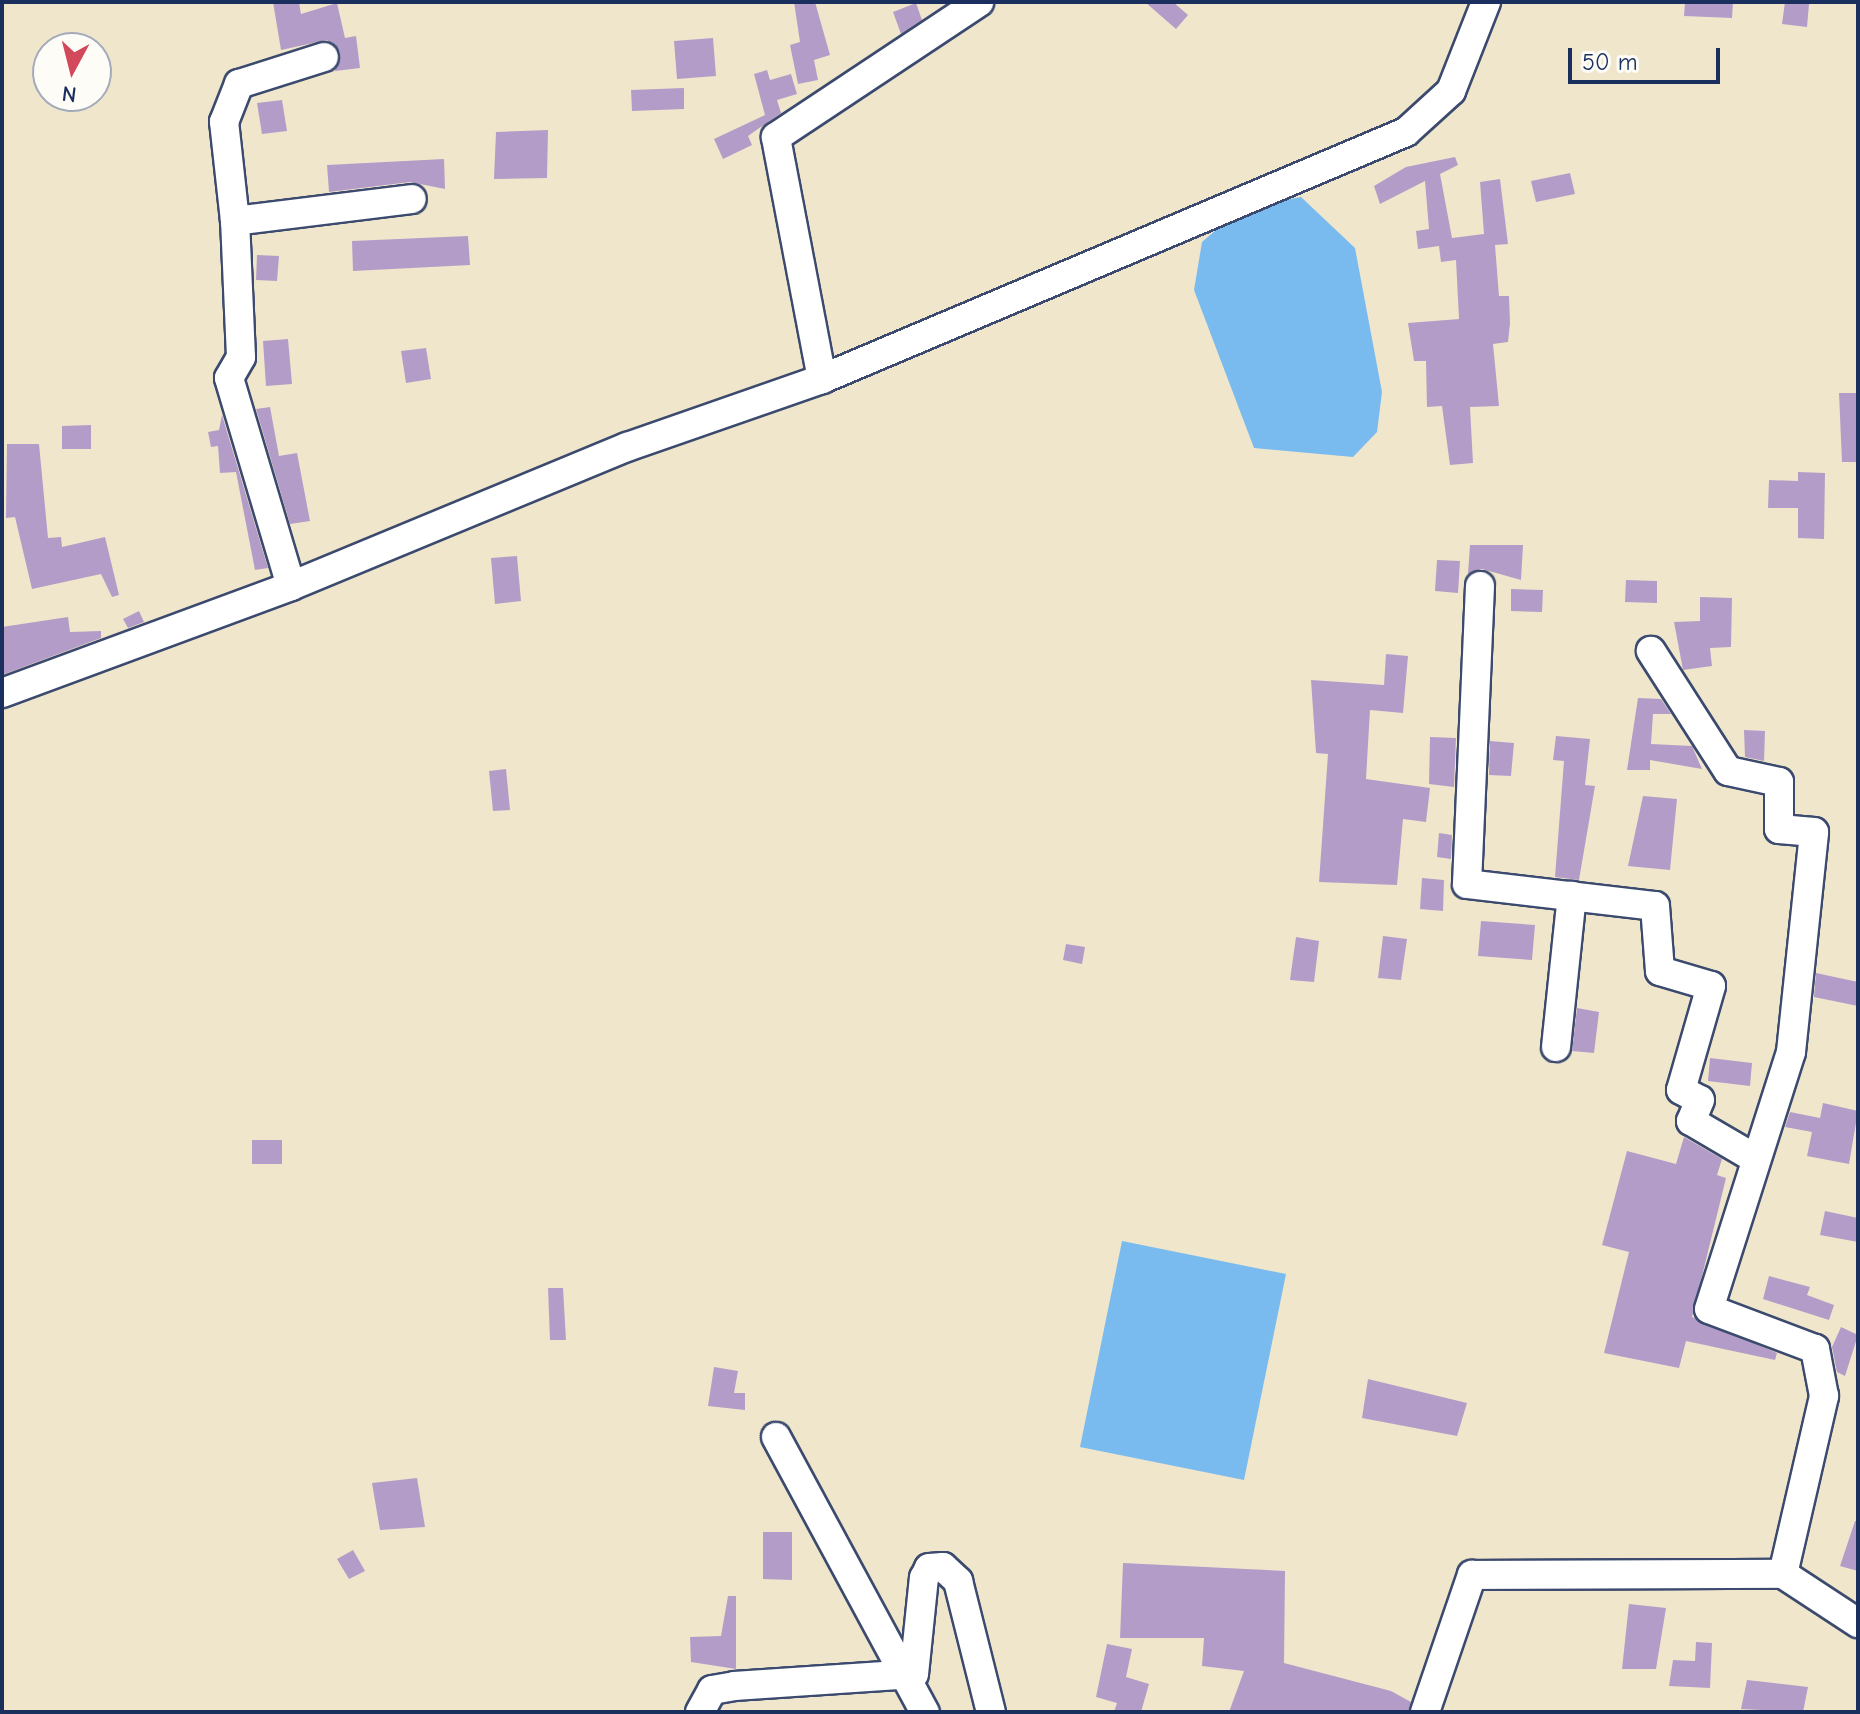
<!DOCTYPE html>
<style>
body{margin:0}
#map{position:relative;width:1860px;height:1714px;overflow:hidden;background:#f0e6cc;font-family:"Comic Neue",sans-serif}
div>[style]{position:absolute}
.water>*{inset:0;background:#7abbef}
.building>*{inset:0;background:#b39dc8}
.roads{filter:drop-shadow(2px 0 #3b4a6e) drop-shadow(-2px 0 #3b4a6e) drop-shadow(0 2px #3b4a6e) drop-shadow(0 -2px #3b4a6e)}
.minor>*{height:28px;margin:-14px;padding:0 14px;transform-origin:14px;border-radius:14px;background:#fff}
span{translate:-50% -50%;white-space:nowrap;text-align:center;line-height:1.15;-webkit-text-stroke:8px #fdfcf7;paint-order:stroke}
.frame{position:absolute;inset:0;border:4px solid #1b2f5e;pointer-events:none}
.north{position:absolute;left:32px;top:32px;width:80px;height:80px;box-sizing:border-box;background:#fdfcf7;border:2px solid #a3aaba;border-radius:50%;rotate:187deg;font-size:22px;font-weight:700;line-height:32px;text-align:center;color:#1b2f5e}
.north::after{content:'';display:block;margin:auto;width:28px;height:36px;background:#d1495b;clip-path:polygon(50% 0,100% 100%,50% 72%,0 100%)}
.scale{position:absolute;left:1568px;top:48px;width:152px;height:36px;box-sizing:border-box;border:4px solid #1b2f5e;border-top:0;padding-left:10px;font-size:24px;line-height:28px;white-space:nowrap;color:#1b2f5e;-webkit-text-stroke:6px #fdfcf7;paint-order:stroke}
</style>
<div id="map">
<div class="water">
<i style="clip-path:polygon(1301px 197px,1355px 248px,1382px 392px,1377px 432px,1353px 457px,1254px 448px,1194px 290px,1202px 242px,1216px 230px,1265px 204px)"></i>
<i style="clip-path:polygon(1122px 1241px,1286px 1274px,1244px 1480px,1080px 1447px)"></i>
</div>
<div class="building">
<i style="clip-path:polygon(273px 2px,299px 2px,301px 14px,337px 3px,345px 38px,356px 36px,360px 68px,335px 71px,340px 53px,327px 40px,281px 50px)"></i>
<i style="clip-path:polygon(794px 2px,815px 2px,830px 55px,814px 60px,818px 80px,798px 84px,790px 45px,800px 42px)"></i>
<i style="clip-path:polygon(1145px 2px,1173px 2px,1188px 15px,1176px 29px)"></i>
<i style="clip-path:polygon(1685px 2px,1733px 2px,1732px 18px,1684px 16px)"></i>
<i style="clip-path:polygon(1785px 2px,1809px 4px,1807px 27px,1782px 24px)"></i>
<i style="clip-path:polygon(916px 3px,922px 20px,901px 34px,893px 12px)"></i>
<i style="clip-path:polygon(713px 38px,716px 76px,677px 79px,674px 41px)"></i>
<i style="clip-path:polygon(767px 70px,770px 80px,791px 74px,797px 94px,777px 100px,781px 113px,748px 136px,752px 145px,723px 159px,714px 139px,765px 115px,754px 74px)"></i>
<i style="clip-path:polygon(684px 88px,684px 109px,632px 111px,631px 90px)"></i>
<i style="clip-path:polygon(282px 100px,287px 131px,262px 134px,257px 103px)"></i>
<i style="clip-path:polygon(548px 130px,547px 178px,494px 179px,496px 132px)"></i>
<i style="clip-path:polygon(1455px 157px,1458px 165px,1440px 174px,1452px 238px,1484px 234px,1480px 182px,1500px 179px,1508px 244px,1495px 245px,1499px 296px,1509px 296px,1510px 323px,1508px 342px,1493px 344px,1499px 406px,1470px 407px,1473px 463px,1450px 465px,1442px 406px,1427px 407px,1426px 361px,1414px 361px,1408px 323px,1459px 319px,1456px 260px,1441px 262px,1439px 246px,1418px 249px,1416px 231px,1429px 229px,1425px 181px,1380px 204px,1374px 186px,1406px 167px)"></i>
<i style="clip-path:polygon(444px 159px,445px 189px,410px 182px,329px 192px,327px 165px)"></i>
<i style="clip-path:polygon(1570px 173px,1575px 194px,1536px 202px,1531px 181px)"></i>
<i style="clip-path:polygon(468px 236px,470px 265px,353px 271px,352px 241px)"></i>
<i style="clip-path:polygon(257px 255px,279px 256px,277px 281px,256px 280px)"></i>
<i style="clip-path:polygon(288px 339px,292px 384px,266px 386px,263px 341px)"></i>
<i style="clip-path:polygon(426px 348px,431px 379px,406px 383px,401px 351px)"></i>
<i style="clip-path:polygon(1839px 393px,1858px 393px,1858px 462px,1842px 462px)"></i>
<i style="clip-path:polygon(270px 407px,279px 456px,297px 453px,310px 521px,290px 524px,256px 409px)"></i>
<i style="clip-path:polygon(222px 415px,268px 568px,255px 570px,236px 472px,220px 473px,218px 446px,211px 447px,208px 432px,219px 430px)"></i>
<i style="clip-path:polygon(91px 425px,91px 449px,62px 449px,62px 426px)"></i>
<i style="clip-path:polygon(7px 444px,39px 444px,48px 538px,61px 537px,62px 547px,105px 537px,119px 595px,112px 597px,101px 574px,32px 589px,15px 517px,6px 518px)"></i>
<i style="clip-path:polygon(1798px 472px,1825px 473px,1824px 539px,1798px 538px,1798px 508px,1768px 508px,1769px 480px,1798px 481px)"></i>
<i style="clip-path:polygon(1470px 545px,1523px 545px,1521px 580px,1482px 569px,1468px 574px)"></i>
<i style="clip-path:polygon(517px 556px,521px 601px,495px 604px,491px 558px)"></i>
<i style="clip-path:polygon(1437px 560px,1460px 561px,1458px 593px,1435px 591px)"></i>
<i style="clip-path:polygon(1626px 580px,1657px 581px,1657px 603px,1625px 602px)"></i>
<i style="clip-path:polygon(1511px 589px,1543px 590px,1542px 612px,1511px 611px)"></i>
<i style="clip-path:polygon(1700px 597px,1732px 598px,1731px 647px,1710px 648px,1712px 666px,1683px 670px,1674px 622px,1700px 621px)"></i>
<i style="clip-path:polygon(139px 611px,144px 622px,128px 628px,123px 619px)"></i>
<i style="clip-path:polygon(68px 617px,70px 632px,101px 631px,101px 638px,2px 675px,2px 627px)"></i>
<i style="clip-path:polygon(1386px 654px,1408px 656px,1403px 713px,1370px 710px,1366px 779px,1430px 788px,1426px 822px,1403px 819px,1397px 885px,1319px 882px,1328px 754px,1316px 753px,1311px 680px,1384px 685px)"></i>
<i style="clip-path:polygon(1638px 698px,1661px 699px,1671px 714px,1653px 714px,1651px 744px,1692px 746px,1702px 769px,1650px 760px,1650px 770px,1627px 770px)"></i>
<i style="clip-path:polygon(1744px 730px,1765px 731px,1764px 761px,1745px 757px)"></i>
<i style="clip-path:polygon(1556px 736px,1590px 739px,1585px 785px,1595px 786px,1579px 880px,1555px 877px,1564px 761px,1553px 760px)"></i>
<i style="clip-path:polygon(1430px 737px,1456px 738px,1454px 787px,1429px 784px)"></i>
<i style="clip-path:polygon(1490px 741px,1514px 743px,1511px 776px,1489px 775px)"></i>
<i style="clip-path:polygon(506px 769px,510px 810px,493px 811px,489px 771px)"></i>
<i style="clip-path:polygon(1643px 796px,1677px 799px,1670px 870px,1628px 866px)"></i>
<i style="clip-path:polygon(1439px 833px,1452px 835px,1451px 859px,1437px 857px)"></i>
<i style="clip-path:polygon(1422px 878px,1444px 880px,1443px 911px,1420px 909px)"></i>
<i style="clip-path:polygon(1481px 921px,1535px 925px,1532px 960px,1478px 956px)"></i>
<i style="clip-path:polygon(1383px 936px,1407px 939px,1401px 980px,1378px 978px)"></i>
<i style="clip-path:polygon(1296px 937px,1319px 941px,1314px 982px,1290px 980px)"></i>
<i style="clip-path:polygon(1066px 944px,1085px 947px,1082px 964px,1063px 960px)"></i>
<i style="clip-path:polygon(1816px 973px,1858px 982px,1858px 1006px,1814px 997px)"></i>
<i style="clip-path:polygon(1577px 1008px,1599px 1012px,1594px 1053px,1572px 1051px)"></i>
<i style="clip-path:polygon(1710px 1058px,1752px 1063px,1750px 1086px,1708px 1081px)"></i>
<i style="clip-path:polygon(1823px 1103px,1858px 1111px,1849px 1164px,1807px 1156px,1812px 1132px,1785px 1127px,1790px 1112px,1820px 1118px)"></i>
<i style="clip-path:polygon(1684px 1137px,1722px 1159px,1717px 1175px,1726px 1178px,1692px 1317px,1777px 1353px,1775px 1360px,1686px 1341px,1679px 1368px,1604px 1353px,1629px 1252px,1602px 1245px,1627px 1151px,1676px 1164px)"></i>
<i style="clip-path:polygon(252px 1140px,282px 1140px,282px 1164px,252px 1164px)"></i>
<i style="clip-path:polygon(1825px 1211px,1858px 1218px,1858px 1242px,1820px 1235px)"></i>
<i style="clip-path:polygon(1769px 1276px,1810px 1287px,1807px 1295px,1834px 1305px,1829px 1320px,1763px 1299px)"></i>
<i style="clip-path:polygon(548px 1288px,563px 1288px,566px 1340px,550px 1340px)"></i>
<i style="clip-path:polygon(1841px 1327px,1858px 1335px,1845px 1376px,1837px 1372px,1832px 1347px)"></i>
<i style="clip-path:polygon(714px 1367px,738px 1371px,734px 1393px,745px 1393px,745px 1410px,708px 1406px)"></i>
<i style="clip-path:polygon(1368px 1379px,1467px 1403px,1457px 1436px,1362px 1418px)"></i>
<i style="clip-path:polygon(417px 1478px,425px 1527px,380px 1530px,372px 1483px)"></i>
<i style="clip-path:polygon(1855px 1521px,1858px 1521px,1858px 1571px,1840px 1566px)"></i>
<i style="clip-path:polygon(763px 1532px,792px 1532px,792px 1580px,763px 1579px)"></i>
<i style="clip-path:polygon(353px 1550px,365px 1571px,349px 1579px,337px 1559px)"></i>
<i style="clip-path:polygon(1123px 1563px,1285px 1571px,1284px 1663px,1391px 1691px,1411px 1702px,1408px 1712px,1229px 1712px,1244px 1671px,1202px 1666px,1204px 1638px,1120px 1638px)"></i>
<i style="clip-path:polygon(728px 1596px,736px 1596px,736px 1669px,691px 1662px,690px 1637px,721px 1636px)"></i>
<i style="clip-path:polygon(1629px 1604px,1666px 1608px,1656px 1669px,1622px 1669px)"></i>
<i style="clip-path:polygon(1696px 1642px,1712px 1643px,1710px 1688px,1669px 1686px,1673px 1660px,1695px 1661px)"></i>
<i style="clip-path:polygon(1107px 1644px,1132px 1649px,1126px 1677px,1149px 1684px,1141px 1712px,1114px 1712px,1117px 1703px,1096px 1697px)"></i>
<i style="clip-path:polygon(1747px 1680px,1808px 1687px,1803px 1712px,1741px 1709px)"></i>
</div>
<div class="roads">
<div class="minor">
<i style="left:235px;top:221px;width:100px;rotate:-96.3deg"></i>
<i style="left:224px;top:122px;width:41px;rotate:-68.5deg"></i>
<i style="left:239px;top:84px;width:89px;rotate:-17.6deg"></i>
<i style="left:822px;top:379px;width:246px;rotate:-100.8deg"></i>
<i style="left:776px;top:137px;width:244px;rotate:-33.6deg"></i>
<i style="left:291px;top:586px;width:217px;rotate:-106.6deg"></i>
<i style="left:229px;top:378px;width:24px;rotate:-60deg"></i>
<i style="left:241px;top:357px;width:136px;rotate:-92.5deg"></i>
<i style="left:235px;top:221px;width:178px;rotate:-7.1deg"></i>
<i style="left:1480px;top:586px;width:298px;rotate:92.5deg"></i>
<i style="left:1467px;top:884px;width:189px;rotate:6.7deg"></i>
<i style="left:1655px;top:906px;width:65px;rotate:85.6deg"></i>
<i style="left:1660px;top:971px;width:53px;rotate:16.4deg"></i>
<i style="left:1711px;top:986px;width:108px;rotate:106.1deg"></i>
<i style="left:1681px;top:1090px;width:21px;rotate:28deg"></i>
<i style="left:1700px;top:1100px;width:23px;rotate:113deg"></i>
<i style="left:1691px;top:1121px;width:73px;rotate:30.4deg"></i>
<i style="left:2px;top:693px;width:308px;rotate:-20.3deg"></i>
<i style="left:291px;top:586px;width:364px;rotate:-22.5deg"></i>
<i style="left:627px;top:447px;width:207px;rotate:-19.2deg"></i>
<i style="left:822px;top:379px;width:634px;rotate:-22.93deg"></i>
<i style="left:1406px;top:132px;width:61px;rotate:-42.3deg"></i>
<i style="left:1451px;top:91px;width:96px;rotate:-68.5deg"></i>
<i style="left:1556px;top:1047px;width:152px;rotate:-84deg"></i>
<i style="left:776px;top:1437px;width:313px;rotate:61.6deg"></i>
<i style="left:1783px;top:1574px;width:90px;rotate:33.2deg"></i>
<i style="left:700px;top:1712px;width:25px;rotate:-61deg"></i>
<i style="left:712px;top:1690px;width:22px;rotate:-10deg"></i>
<i style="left:734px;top:1686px;width:180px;rotate:-3.8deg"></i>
<i style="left:914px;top:1674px;width:97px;rotate:-84.1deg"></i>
<i style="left:924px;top:1578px;width:11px;rotate:-63deg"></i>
<i style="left:929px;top:1568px;width:14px;rotate:-4deg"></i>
<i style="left:943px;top:1567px;width:21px;rotate:43deg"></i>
<i style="left:958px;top:1581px;width:135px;rotate:75.9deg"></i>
<i style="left:1425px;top:1712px;width:145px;rotate:-71.1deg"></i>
<i style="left:1472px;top:1575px;width:311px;rotate:-0.2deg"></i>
<i style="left:1783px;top:1574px;width:183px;rotate:-77deg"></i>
<i style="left:1824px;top:1396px;width:48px;rotate:-100.8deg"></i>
<i style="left:1815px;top:1349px;width:113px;rotate:-159.3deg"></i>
<i style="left:1709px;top:1309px;width:270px;rotate:-72.3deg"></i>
<i style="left:1791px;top:1052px;width:221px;rotate:-84deg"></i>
<i style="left:1814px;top:832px;width:35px;rotate:-175deg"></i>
<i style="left:1779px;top:829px;width:47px;rotate:-90deg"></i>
<i style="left:1779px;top:782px;width:52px;rotate:-167.8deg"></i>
<i style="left:1728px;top:771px;width:143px;rotate:-122.7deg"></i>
</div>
</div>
<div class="frame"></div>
<div class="north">N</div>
<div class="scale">50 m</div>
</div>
